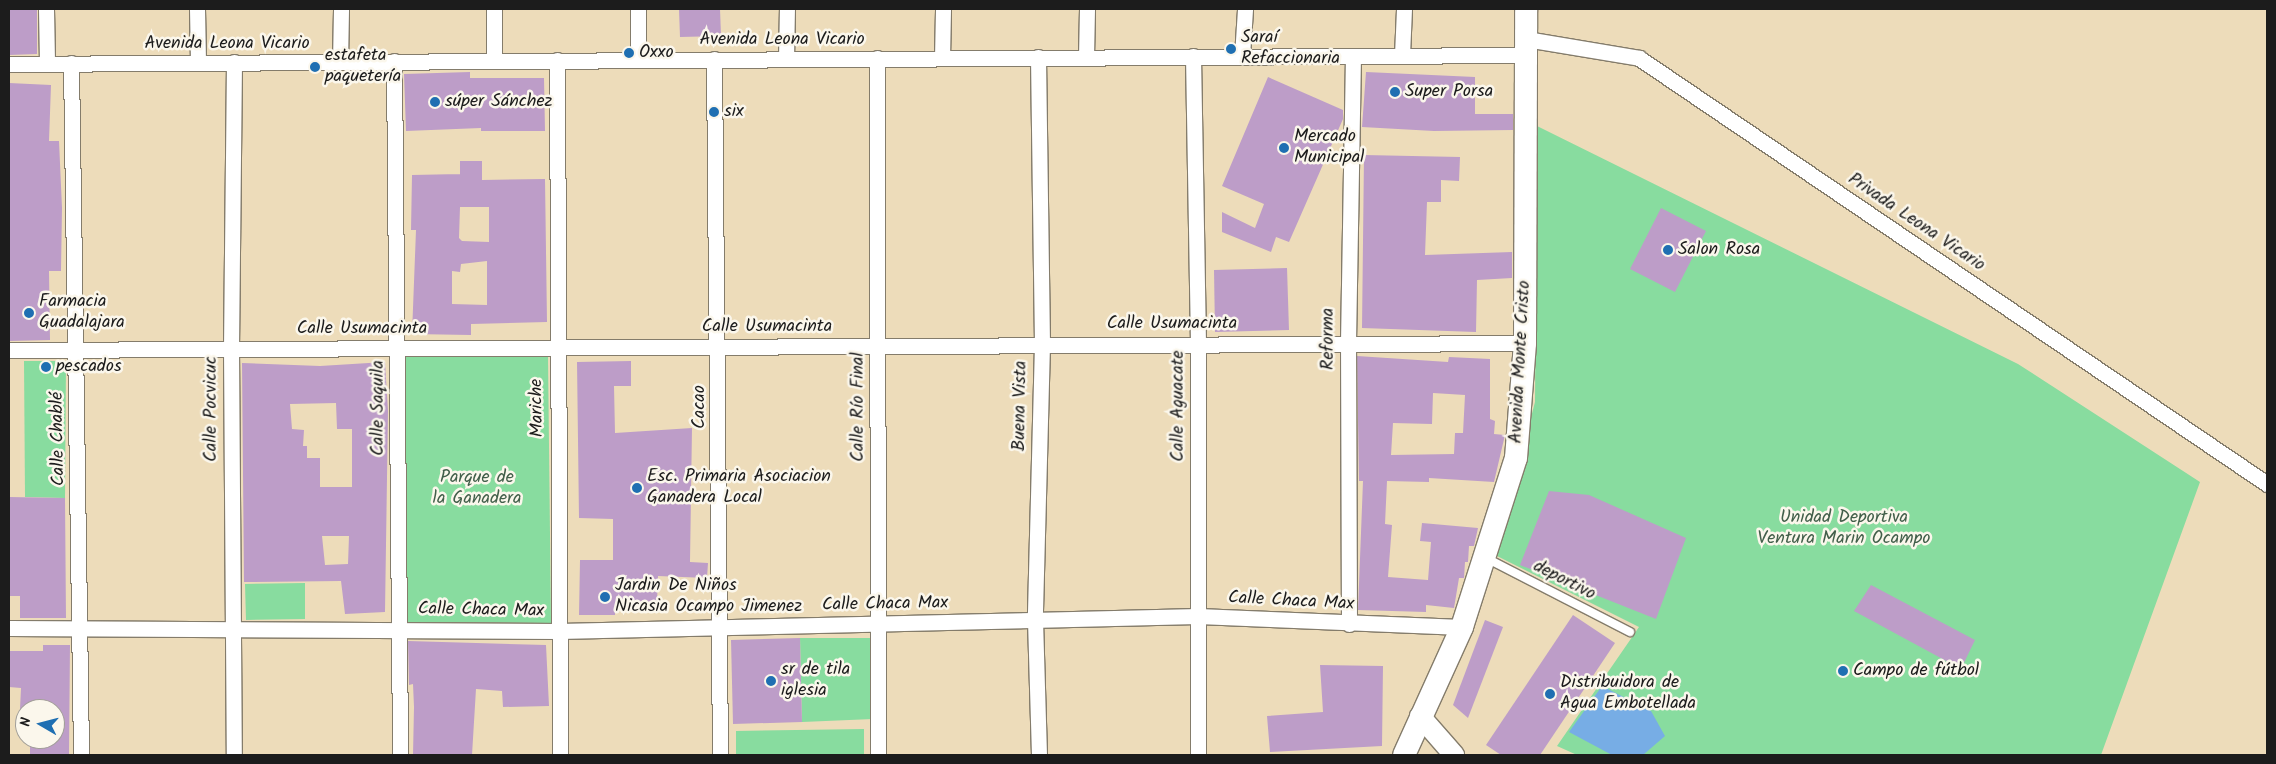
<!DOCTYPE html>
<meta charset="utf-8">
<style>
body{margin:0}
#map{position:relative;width:2276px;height:764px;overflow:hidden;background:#eddcba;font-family:Kalam,sans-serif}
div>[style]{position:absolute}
.green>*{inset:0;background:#88dc9f}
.water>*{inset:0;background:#77ade5}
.building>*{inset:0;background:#bd9dc8}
.roads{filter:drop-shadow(1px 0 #847c6b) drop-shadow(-1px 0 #847c6b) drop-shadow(0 1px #847c6b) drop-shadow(0 -1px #847c6b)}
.service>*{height:8px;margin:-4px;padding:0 4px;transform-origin:4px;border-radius:4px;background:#fff}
.minor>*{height:15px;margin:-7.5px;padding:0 7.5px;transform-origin:7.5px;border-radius:7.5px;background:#fff}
.tertiary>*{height:20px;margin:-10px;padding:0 10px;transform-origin:10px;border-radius:10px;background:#fff}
.secondary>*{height:22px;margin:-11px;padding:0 11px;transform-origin:11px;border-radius:11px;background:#fff}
.dots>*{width:14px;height:14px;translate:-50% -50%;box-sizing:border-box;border:2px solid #fbf7ec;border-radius:50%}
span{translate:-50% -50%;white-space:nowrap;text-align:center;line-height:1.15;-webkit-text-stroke:5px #fbf7ec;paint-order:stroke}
.poi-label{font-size:18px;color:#1c1c1c}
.left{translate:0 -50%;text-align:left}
.street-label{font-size:18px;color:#1c1c1c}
.park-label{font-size:18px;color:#425f4a}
.frame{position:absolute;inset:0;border:10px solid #1c1c1c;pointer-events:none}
.north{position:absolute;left:15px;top:699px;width:50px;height:50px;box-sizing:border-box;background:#fbf7ec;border:1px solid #a29f99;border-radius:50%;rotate:278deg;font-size:14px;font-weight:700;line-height:20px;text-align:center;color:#1c1c1c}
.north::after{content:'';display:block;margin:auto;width:18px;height:22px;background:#1f6fb2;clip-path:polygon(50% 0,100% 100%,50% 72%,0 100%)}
</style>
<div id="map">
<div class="green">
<i style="clip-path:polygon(1537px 126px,2018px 364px,2200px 482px,2101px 755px,1577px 755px,1557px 746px,1639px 627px,1495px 555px,1535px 402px)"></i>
<i style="clip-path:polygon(403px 357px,548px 357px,551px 623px,405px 622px)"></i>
<i style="clip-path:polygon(24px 361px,66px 361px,65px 498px,25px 497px)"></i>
<i style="clip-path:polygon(305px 583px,305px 619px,246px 620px,245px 584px)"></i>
<i style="clip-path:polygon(800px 638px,870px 638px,873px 719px,802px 722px)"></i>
<i style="clip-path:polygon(864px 729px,864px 755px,736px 755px,736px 731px)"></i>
</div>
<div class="water">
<i style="clip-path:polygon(1602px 686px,1651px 711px,1665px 736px,1643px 755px,1612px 755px,1569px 732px)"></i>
</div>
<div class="building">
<i style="clip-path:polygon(9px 9px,37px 9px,37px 54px,9px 55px)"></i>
<i style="clip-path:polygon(679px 9px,720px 9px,721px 36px,680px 37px)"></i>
<i style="clip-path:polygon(470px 72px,470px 78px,544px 78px,545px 131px,481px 131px,481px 128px,406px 131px,404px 74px)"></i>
<i style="clip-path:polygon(1366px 72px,1475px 77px,1475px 114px,1513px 114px,1513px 130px,1434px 131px,1362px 127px)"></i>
<i style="clip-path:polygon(1268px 77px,1343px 110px,1343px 119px,1289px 242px,1276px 237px,1271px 252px,1222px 232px,1222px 212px,1255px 228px,1264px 204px,1222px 186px)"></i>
<i style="clip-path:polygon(9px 83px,51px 85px,49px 141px,59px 141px,62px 208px,61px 271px,49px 271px,50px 340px,9px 341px)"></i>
<i style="clip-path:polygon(1364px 155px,1460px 157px,1459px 181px,1441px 180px,1441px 202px,1427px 202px,1425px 255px,1512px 252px,1512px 278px,1477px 280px,1476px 332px,1362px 328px)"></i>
<i style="clip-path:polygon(evenodd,460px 161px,482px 161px,482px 180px,545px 179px,547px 322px,471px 324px,471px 335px,412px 334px,416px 230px,411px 230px,412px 175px,460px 174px,460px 161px,460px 207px,489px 207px,489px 242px,462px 241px,459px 238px,460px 207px,460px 161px,487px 261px,487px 305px,452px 304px,452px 271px,460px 272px,461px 264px,487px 261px)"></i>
<i style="clip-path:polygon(1661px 208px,1706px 231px,1675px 292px,1630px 269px)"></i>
<i style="clip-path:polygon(1287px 268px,1289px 330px,1215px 332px,1214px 270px)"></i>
<i style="clip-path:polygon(evenodd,1357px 356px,1448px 362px,1449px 357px,1490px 359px,1490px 419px,1495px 421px,1494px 434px,1505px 435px,1494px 482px,1429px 478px,1429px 482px,1387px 481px,1385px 524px,1392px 525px,1388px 577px,1428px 580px,1431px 542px,1420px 541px,1422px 523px,1478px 528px,1474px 546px,1469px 546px,1468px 562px,1465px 562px,1464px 578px,1459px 578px,1454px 608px,1426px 605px,1426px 612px,1358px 610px,1363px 481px,1359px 481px,1357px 356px,1433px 393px,1465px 395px,1463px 433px,1455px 433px,1454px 454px,1391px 455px,1393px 423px,1432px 424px,1433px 393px)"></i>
<i style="clip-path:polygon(631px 361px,631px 386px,614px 386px,615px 433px,692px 428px,690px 562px,708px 563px,707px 578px,658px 576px,657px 603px,615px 602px,615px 615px,579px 615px,580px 560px,613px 560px,613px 519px,579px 518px,577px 362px)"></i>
<i style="clip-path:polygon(evenodd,385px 362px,388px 411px,385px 612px,345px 614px,341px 581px,244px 582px,242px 363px,320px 366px,385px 362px,336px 403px,337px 429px,352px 429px,352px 487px,320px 487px,320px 458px,307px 458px,307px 446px,303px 446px,304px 430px,292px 429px,290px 404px,336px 403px,385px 362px,322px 536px,349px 536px,348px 564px,325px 565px,322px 536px)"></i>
<i style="clip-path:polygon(1549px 491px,1589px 495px,1686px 538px,1656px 619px,1520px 565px)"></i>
<i style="clip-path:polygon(9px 497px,65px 498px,66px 618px,20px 618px,20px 596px,9px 596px)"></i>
<i style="clip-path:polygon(1871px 585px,1975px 640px,1961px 669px,1854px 611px)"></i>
<i style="clip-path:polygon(1573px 615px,1615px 643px,1540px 755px,1501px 755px,1486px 745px)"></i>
<i style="clip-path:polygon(1485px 620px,1503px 627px,1468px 718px,1453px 705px)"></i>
<i style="clip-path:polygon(800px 638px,802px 722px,733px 724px,731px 640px)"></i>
<i style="clip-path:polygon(408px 641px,546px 645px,549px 706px,503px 707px,502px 691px,476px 689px,472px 755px,413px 755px,414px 707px,413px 684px,409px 685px)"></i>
<i style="clip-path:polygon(43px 645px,70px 645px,69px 755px,30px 755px,30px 739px,55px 739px,55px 709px,20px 709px,21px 688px,9px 687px,9px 651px,43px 651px)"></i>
<i style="clip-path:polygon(1320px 665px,1383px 666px,1382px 746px,1270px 752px,1267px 716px,1323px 712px)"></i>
</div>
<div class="roads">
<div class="service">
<i style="left:1486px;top:558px;width:162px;rotate:27.2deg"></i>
</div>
<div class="minor">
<i style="left:46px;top:9px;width:54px;rotate:88.9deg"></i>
<i style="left:197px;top:9px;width:53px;rotate:88.9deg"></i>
<i style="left:1526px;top:39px;width:115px;rotate:9.5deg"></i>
<i style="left:1639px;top:58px;width:759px;rotate:34.15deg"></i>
<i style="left:1402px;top:55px;width:46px;rotate:-87.5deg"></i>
<i style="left:1193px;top:56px;width:287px;rotate:89deg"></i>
<i style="left:1198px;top:343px;width:412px;rotate:90deg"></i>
<i style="left:1242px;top:56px;width:47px;rotate:-86.3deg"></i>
<i style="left:1038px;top:57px;width:287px;rotate:89.2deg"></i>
<i style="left:1042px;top:344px;width:276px;rotate:91.5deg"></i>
<i style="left:1035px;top:620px;width:135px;rotate:88.3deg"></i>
<i style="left:1086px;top:57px;width:48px;rotate:-88.8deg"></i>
<i style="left:877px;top:58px;width:697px;rotate:89.92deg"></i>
<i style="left:942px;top:58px;width:49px;rotate:-88.8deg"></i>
<i style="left:714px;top:59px;width:696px;rotate:89.51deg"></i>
<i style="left:786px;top:59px;width:50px;rotate:-88.9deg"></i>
<i style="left:557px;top:60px;width:695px;rotate:89.75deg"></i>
<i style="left:638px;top:60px;width:51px;rotate:-90deg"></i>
<i style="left:394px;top:61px;width:694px;rotate:89.5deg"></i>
<i style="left:494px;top:61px;width:52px;rotate:-90deg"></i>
<i style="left:234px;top:62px;width:287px;rotate:90.6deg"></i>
<i style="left:231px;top:349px;width:406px;rotate:89.6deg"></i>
<i style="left:340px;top:62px;width:53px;rotate:-88.9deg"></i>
<i style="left:71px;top:63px;width:692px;rotate:89.17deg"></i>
<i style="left:9px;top:64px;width:1517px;rotate:-0.34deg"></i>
<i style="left:9px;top:350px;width:1516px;rotate:-0.26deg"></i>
<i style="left:1349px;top:624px;width:282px;rotate:-90.2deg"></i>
<i style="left:1348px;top:342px;width:286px;rotate:-89deg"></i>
<i style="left:9px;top:628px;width:550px;rotate:0.31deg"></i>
<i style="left:559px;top:631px;width:639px;rotate:-1.34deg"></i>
<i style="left:1198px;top:616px;width:264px;rotate:2.4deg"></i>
</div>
<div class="tertiary">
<i style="left:1420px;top:716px;width:52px;rotate:48.9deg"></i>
</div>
<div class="secondary">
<i style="left:1404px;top:755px;width:141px;rotate:-65.6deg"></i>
<i style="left:1462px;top:627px;width:177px;rotate:-72.3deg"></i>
<i style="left:1516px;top:458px;width:115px;rotate:-85.5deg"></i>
<i style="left:1525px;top:343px;width:334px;rotate:-89.8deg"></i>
</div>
</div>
<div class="dots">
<i style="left:1231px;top:49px;background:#1f6fb2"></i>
<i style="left:629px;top:53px;background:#1f6fb2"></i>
<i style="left:315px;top:67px;background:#1f6fb2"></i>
<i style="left:1395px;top:92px;background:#1f6fb2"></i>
<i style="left:435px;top:102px;background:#1f6fb2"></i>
<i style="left:714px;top:112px;background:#1f6fb2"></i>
<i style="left:1284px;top:148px;background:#1f6fb2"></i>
<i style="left:1668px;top:250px;background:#1f6fb2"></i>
<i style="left:29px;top:313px;background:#1f6fb2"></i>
<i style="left:46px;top:367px;background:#1f6fb2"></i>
<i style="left:637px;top:488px;background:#1f6fb2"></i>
<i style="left:605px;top:597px;background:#1f6fb2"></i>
<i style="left:1843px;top:671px;background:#1f6fb2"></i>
<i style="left:771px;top:681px;background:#1f6fb2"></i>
<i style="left:1550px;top:694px;background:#1f6fb2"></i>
</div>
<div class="poi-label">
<span class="left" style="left:1241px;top:49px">Saraí<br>Refaccionaria</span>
<span class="left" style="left:639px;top:53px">Oxxo</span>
<span class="left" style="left:325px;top:67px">estafeta<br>paquetería</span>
<span class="left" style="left:1405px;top:92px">Super Porsa</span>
<span class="left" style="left:445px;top:102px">súper Sánchez</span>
<span class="left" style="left:724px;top:112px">six</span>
<span class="left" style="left:1294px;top:148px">Mercado<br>Municipal</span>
<span class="left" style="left:1678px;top:250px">Salon Rosa</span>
<span class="left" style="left:39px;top:313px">Farmacia<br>Guadalajara</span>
<span class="left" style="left:56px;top:367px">pescados</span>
<span class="left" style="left:647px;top:488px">Esc. Primaria Asociacion<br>Ganadera Local</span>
<span class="left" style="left:615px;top:597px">Jardin De Niños<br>Nicasia Ocampo Jimenez</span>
<span class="left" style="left:781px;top:681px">sr de tila<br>iglesia</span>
<span class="left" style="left:1853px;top:671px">Campo de fútbol</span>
<span class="left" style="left:1560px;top:694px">Distribuidora de<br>Agua Embotellada</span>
</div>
<div class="street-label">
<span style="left:782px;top:40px">Avenida Leona Vicario</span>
<span style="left:227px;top:44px">Avenida Leona Vicario</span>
<span style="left:1916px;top:223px;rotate:34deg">Privada Leona Vicario</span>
<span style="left:1172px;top:324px">Calle Usumacinta</span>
<span style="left:767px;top:327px">Calle Usumacinta</span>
<span style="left:362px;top:329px">Calle Usumacinta</span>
<span style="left:1329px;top:339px;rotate:-90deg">Reforma</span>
<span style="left:1521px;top:362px;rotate:-87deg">Avenida Monte Cristo</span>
<span style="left:1021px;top:406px;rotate:-89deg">Buena Vista</span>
<span style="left:1179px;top:406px;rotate:-90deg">Calle Aguacate</span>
<span style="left:700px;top:407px;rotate:-90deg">Cacao</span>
<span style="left:859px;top:407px;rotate:-90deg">Calle Río Final</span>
<span style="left:379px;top:408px;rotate:-90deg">Calle Saquila</span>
<span style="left:538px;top:408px;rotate:-91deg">Mariche</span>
<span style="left:212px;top:409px;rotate:-90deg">Calle Pocvicuc</span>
<span style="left:59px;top:439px;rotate:-91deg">Calle Chablé</span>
<span style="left:1564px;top:581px;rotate:27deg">deportivo</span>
<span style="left:1291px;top:602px;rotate:3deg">Calle Chaca Max</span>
<span style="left:885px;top:605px;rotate:-1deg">Calle Chaca Max</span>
<span style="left:481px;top:611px;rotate:1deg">Calle Chaca Max</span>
</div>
<div class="park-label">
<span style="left:477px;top:489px">Parque de<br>la Ganadera</span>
<span style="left:1844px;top:529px">Unidad Deportiva<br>Ventura Marin Ocampo</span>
</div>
<div class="frame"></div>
<div class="north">N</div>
</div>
